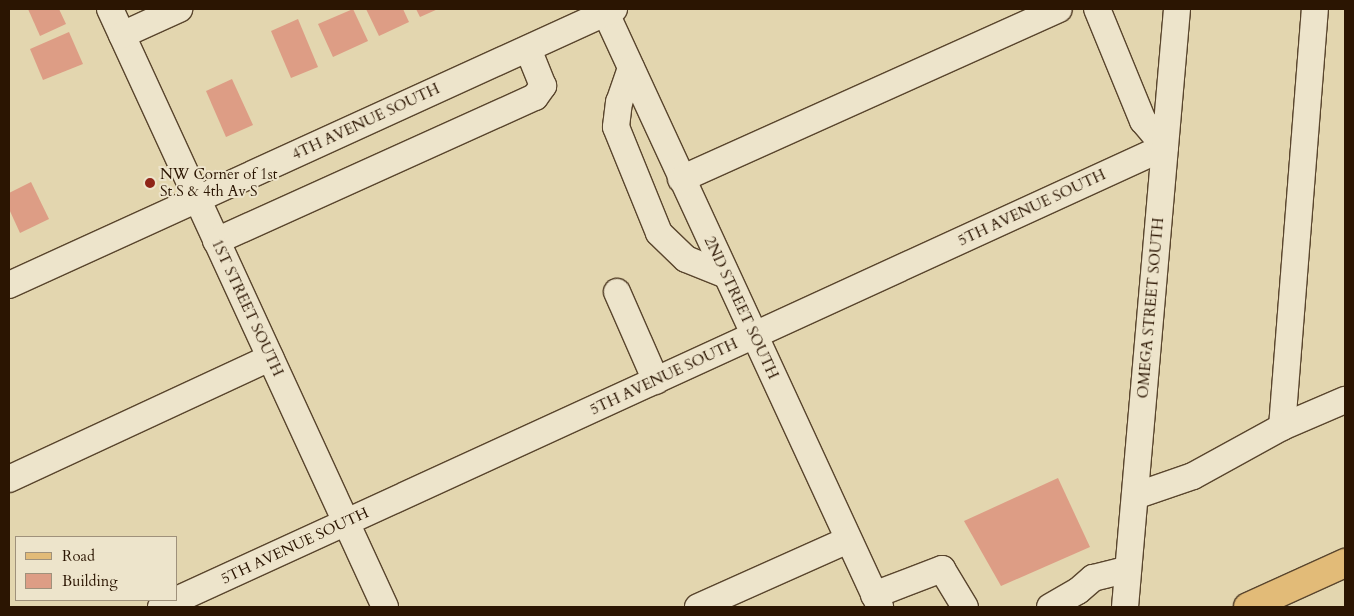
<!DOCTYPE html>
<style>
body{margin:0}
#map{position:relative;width:1354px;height:616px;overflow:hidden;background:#e3d6af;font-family:Cardo,serif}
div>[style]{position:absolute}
.building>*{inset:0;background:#dd9d85}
.roads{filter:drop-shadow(1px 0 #59452d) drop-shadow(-1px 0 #59452d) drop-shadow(0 1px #59452d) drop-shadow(0 -1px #59452d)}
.minor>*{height:26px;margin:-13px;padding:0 13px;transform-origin:13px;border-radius:13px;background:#ede4cb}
.major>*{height:28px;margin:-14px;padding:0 14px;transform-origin:14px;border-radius:14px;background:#e2bb78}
.dots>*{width:14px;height:14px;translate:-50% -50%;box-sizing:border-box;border:2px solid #ede4cb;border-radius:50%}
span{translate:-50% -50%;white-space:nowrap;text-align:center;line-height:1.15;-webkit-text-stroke:4px #ede4cb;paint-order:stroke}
.street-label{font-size:15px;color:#2b1502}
.poi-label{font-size:15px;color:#2b1502}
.left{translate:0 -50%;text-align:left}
.frame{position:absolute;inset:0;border:10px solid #2b1502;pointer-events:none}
.legend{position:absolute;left:15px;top:536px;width:162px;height:65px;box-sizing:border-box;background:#ede4cb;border:1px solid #9f917b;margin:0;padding:6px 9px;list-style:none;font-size:15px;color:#2b1502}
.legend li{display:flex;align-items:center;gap:10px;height:25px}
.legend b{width:25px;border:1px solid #9f917b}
</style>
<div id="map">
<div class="building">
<i style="clip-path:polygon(28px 9px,59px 9px,66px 24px,40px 36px)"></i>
<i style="clip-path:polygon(353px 9px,368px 41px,333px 57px,318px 24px)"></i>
<i style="clip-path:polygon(366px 9px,403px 9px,409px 22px,379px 36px)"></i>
<i style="clip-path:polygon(416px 9px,438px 9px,420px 17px)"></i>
<i style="clip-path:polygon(298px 19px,318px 67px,291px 78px,271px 31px)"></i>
<i style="clip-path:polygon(69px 32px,83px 64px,43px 80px,30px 49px)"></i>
<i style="clip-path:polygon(232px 79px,253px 125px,226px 137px,206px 91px)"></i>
<i style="clip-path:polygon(31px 182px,49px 219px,20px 233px,9px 209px,9px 193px)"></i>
<i style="clip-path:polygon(1058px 478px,1090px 547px,1001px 586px,964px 521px)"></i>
</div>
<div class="roads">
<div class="minor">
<i style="left:110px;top:9px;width:658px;rotate:65.3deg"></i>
<i style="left:604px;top:9px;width:659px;rotate:65.22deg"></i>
<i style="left:122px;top:35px;width:63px;rotate:-24.5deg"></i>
<i style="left:631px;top:68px;width:36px;rotate:109deg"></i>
<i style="left:619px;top:102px;width:25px;rotate:97deg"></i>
<i style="left:616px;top:127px;width:114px;rotate:67.9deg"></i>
<i style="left:659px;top:233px;width:37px;rotate:44deg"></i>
<i style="left:686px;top:259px;width:43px;rotate:21.8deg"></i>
<i style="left:681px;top:179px;width:414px;rotate:-24.2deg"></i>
<i style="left:216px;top:241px;width:350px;rotate:-24.3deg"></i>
<i style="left:535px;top:97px;width:14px;rotate:-54deg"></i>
<i style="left:543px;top:86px;width:40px;rotate:-112deg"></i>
<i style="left:9px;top:285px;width:665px;rotate:-24.52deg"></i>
<i style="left:617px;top:292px;width:97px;rotate:66.3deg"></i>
<i style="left:1282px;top:427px;width:419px;rotate:-85.5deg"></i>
<i style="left:9px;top:479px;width:288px;rotate:-24.9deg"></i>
<i style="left:1135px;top:496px;width:61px;rotate:-19deg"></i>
<i style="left:1193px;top:476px;width:102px;rotate:-28.8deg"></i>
<i style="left:1282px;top:427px;width:69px;rotate:-23.2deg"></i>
<i style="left:874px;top:595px;width:73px;rotate:-20.9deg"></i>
<i style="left:942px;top:569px;width:44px;rotate:58.8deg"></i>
<i style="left:161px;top:607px;width:1104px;rotate:-24.62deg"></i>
<i style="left:1165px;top:147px;width:34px;rotate:-130deg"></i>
<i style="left:1143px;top:121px;width:121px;rotate:-112.3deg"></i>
<i style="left:698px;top:607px;width:164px;rotate:-24.1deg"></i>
<i style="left:1050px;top:607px;width:32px;rotate:-30deg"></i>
<i style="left:1078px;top:591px;width:20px;rotate:-41deg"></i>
<i style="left:1093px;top:578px;width:36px;rotate:-14deg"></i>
<i style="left:1125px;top:607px;width:600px;rotate:-85.03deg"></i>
</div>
<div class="major">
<i style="left:1248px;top:607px;width:107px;rotate:-24.4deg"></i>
</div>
</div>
<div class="dots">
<i style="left:150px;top:183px;background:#8f2418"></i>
</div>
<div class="street-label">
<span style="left:366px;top:122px;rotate:-25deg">4TH AVENUE SOUTH</span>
<span style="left:1032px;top:208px;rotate:-25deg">5TH AVENUE SOUTH</span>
<span style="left:247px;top:308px;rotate:65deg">1ST STREET SOUTH</span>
<span style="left:741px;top:308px;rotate:65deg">2ND STREET SOUTH</span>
<span style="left:1151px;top:308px;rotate:-85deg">OMEGA STREET SOUTH</span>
<span style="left:664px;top:377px;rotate:-25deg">5TH AVENUE SOUTH</span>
<span style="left:295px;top:546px;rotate:-25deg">5TH AVENUE SOUTH</span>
</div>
<div class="poi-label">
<span class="left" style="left:160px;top:183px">NW Corner of 1st<br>St S &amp; 4th Av S</span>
</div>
<div class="frame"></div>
<ul class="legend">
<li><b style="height:6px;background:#e2bb78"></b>Road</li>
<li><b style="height:14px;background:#dd9d85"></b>Building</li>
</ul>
</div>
